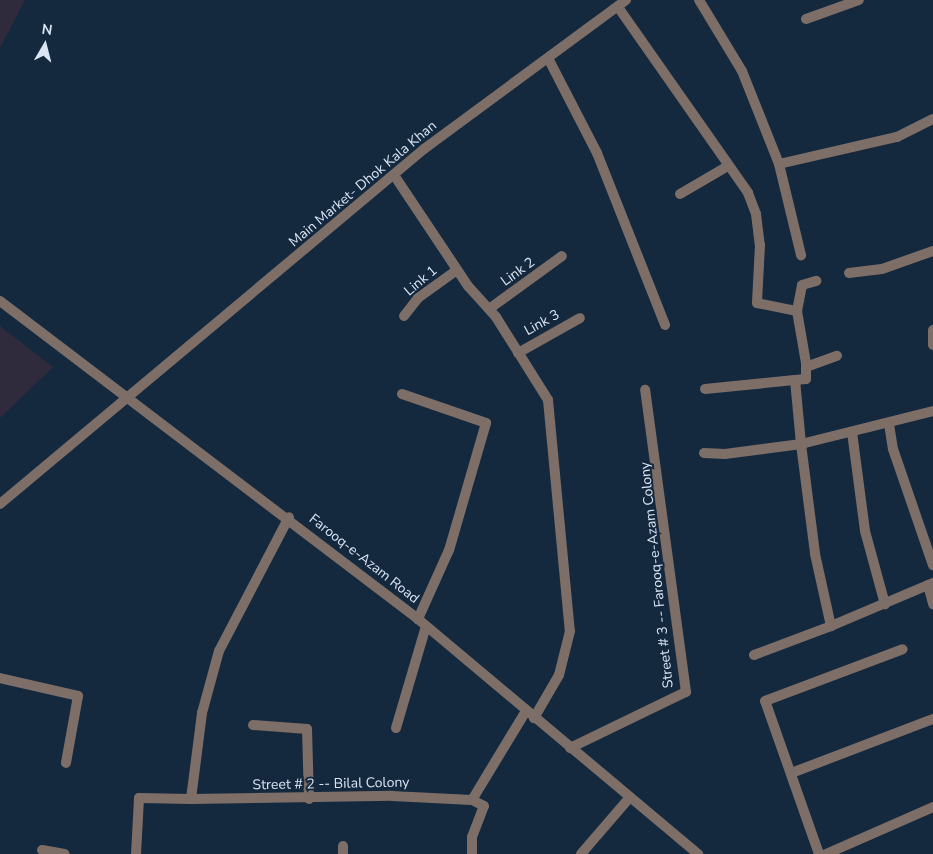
<!DOCTYPE html>
<style>
body{margin:0}
#map{position:relative;width:933px;height:854px;overflow:hidden;background:#14283e;font-family:"Nunito Sans",sans-serif}
div>[style]{position:absolute}
.education>*{inset:0;background:#302b3c}
.minor>*{height:10px;margin:-5px;padding:0 5px;transform-origin:5px;border-radius:5px;background:#7d6e67}
.tertiary>*{height:10px;margin:-5px;padding:0 5px;transform-origin:5px;border-radius:5px;background:#7d6e67}
span{translate:-50% -50%;white-space:nowrap;text-align:center;line-height:1.15;-webkit-text-stroke:4px #14283e;paint-order:stroke}
.street-label{font-size:14px;color:#d9e5f4}
.north{position:absolute;left:20px;top:20px;width:50px;height:50px;-webkit-text-stroke:4px #14283e;paint-order:stroke;rotate:8deg;font-size:14px;font-weight:700;line-height:20px;text-align:center;color:#d9e5f4}
.north::after{content:'';display:block;margin:auto;width:18px;height:22px;background:#d9e5f4;clip-path:polygon(50% 0,100% 100%,50% 72%,0 100%)}
</style>
<div id="map">
<div class="education">
<i style="clip-path:polygon(0 0,25px 0,0 48px)"></i>
<i style="clip-path:polygon(0 326px,53px 367px,0 418px)"></i>
</div>
<div class="minor">
<i style="left:699px;top:0;width:83px;rotate:58.8deg"></i>
<i style="left:742px;top:71px;width:100px;rotate:68.3deg"></i>
<i style="left:779px;top:164px;width:94px;rotate:76.4deg"></i>
<i style="left:618px;top:7px;width:227px;rotate:55deg"></i>
<i style="left:748px;top:193px;width:22px;rotate:69deg"></i>
<i style="left:756px;top:214px;width:31px;rotate:83deg"></i>
<i style="left:760px;top:245px;width:58px;rotate:93deg"></i>
<i style="left:757px;top:303px;width:41px;rotate:11.3deg"></i>
<i style="left:797px;top:311px;width:53px;rotate:80.2deg"></i>
<i style="left:806px;top:363px;width:16px;rotate:90deg"></i>
<i style="left:806px;top:379px;width:11px;rotate:175deg"></i>
<i style="left:795px;top:380px;width:64px;rotate:84.6deg"></i>
<i style="left:801px;top:444px;width:111px;rotate:82.7deg"></i>
<i style="left:815px;top:554px;width:74px;rotate:77.5deg"></i>
<i style="left:831px;top:626px;width:111px;rotate:-22.9deg"></i>
<i style="left:806px;top:19px;width:56px;rotate:-19.7deg"></i>
<i style="left:548px;top:58px;width:107px;rotate:62.7deg"></i>
<i style="left:597px;top:153px;width:185px;rotate:68.4deg"></i>
<i style="left:779px;top:164px;width:121px;rotate:-12.9deg"></i>
<i style="left:897px;top:137px;width:40px;rotate:-26.6deg"></i>
<i style="left:394px;top:175px;width:133px;rotate:56.3deg"></i>
<i style="left:468px;top:286px;width:42px;rotate:47.9deg"></i>
<i style="left:496px;top:317px;width:98px;rotate:57.9deg"></i>
<i style="left:548px;top:400px;width:232px;rotate:84.6deg"></i>
<i style="left:570px;top:631px;width:45px;rotate:104deg"></i>
<i style="left:559px;top:675px;width:50px;rotate:120.2deg"></i>
<i style="left:680px;top:194px;width:56px;rotate:-30.3deg"></i>
<i style="left:849px;top:273px;width:33px;rotate:-7deg"></i>
<i style="left:882px;top:269px;width:54px;rotate:-19.4deg"></i>
<i style="left:489px;top:309px;width:90px;rotate:-36deg"></i>
<i style="left:797px;top:311px;width:26px;rotate:-79deg"></i>
<i style="left:802px;top:285px;width:15px;rotate:-16deg"></i>
<i style="left:404px;top:316px;width:23px;rotate:-52deg"></i>
<i style="left:418px;top:298px;width:48px;rotate:-35.7deg"></i>
<i style="left:933px;top:330px;width:15px;rotate:90deg"></i>
<i style="left:518px;top:353px;width:71px;rotate:-29.4deg"></i>
<i style="left:806px;top:367px;width:33px;rotate:-20deg"></i>
<i style="left:705px;top:389px;width:90px;rotate:-5.7deg"></i>
<i style="left:402px;top:394px;width:89px;rotate:19deg"></i>
<i style="left:486px;top:423px;width:132px;rotate:106.2deg"></i>
<i style="left:449px;top:550px;width:76px;rotate:114.2deg"></i>
<i style="left:889px;top:424px;width:25px;rotate:81deg"></i>
<i style="left:893px;top:449px;width:123px;rotate:71deg"></i>
<i style="left:852px;top:432px;width:100px;rotate:82.5deg"></i>
<i style="left:865px;top:531px;width:76px;rotate:74.7deg"></i>
<i style="left:704px;top:453px;width:21px;rotate:3deg"></i>
<i style="left:725px;top:454px;width:77px;rotate:-7.5deg"></i>
<i style="left:801px;top:444px;width:136px;rotate:-14deg"></i>
<i style="left:928px;top:585px;width:20px;rotate:75deg"></i>
<i style="left:754px;top:655px;width:82px;rotate:-20.6deg"></i>
<i style="left:0;top:678px;width:80px;rotate:13deg"></i>
<i style="left:78px;top:696px;width:68px;rotate:100.2deg"></i>
<i style="left:253px;top:725px;width:54px;rotate:4.2deg"></i>
<i style="left:307px;top:729px;width:70px;rotate:88.4deg"></i>
<i style="left:396px;top:728px;width:106px;rotate:-73.6deg"></i>
<i style="left:570px;top:748px;width:129px;rotate:-25.8deg"></i>
<i style="left:686px;top:692px;width:305px;rotate:-97.7deg"></i>
<i style="left:794px;top:772px;width:149px;rotate:-20.9deg"></i>
<i style="left:191px;top:799px;width:201px;rotate:-0.9deg"></i>
<i style="left:392px;top:796px;width:80px;rotate:2.9deg"></i>
<i style="left:472px;top:800px;width:104px;rotate:-58.8deg"></i>
<i style="left:42px;top:850px;width:23px;rotate:10deg"></i>
<i style="left:136px;top:854px;width:56px;rotate:-86.9deg"></i>
<i style="left:139px;top:798px;width:52px;rotate:1.1deg"></i>
<i style="left:191px;top:799px;width:87px;rotate:-82.7deg"></i>
<i style="left:202px;top:713px;width:64px;rotate:-74.7deg"></i>
<i style="left:219px;top:651px;width:151px;rotate:-62.4deg"></i>
<i style="left:343px;top:854px;width:8px;rotate:-90deg"></i>
<i style="left:472px;top:854px;width:17px;rotate:-90deg"></i>
<i style="left:472px;top:837px;width:33px;rotate:-69deg"></i>
<i style="left:484px;top:806px;width:13px;rotate:-153deg"></i>
<i style="left:581px;top:854px;width:75px;rotate:-49.3deg"></i>
<i style="left:819px;top:854px;width:162px;rotate:-109.4deg"></i>
<i style="left:765px;top:701px;width:147px;rotate:-20.6deg"></i>
<i style="left:826px;top:854px;width:117px;rotate:-23.7deg"></i>
</div>
<div class="tertiary">
<i style="left:0;top:301px;width:525px;rotate:37.26deg"></i>
<i style="left:418px;top:619px;width:366px;rotate:40deg"></i>
<i style="left:0;top:504px;width:553px;rotate:-39.94deg"></i>
<i style="left:424px;top:149px;width:251px;rotate:-36.4deg"></i>
</div>
<div class="street-label">
<span style="left:363px;top:184px;rotate:-40deg">Main Market- Dhok Kala Khan</span>
<span style="left:518px;top:272px;rotate:-36deg">Link 2</span>
<span style="left:421px;top:281px;rotate:-40deg">Link 1</span>
<span style="left:542px;top:323px;rotate:-29deg">Link 3</span>
<span style="left:364px;top:559px;rotate:38deg">Farooq-e-Azam Road</span>
<span style="left:657px;top:575px;rotate:-96deg">Street # 3 -- Farooq-e-Azam Colony</span>
<span style="left:331px;top:784px;rotate:-1deg">Street # 2 -- Bilal Colony</span>
</div>
<div class="north">N</div>
</div>
